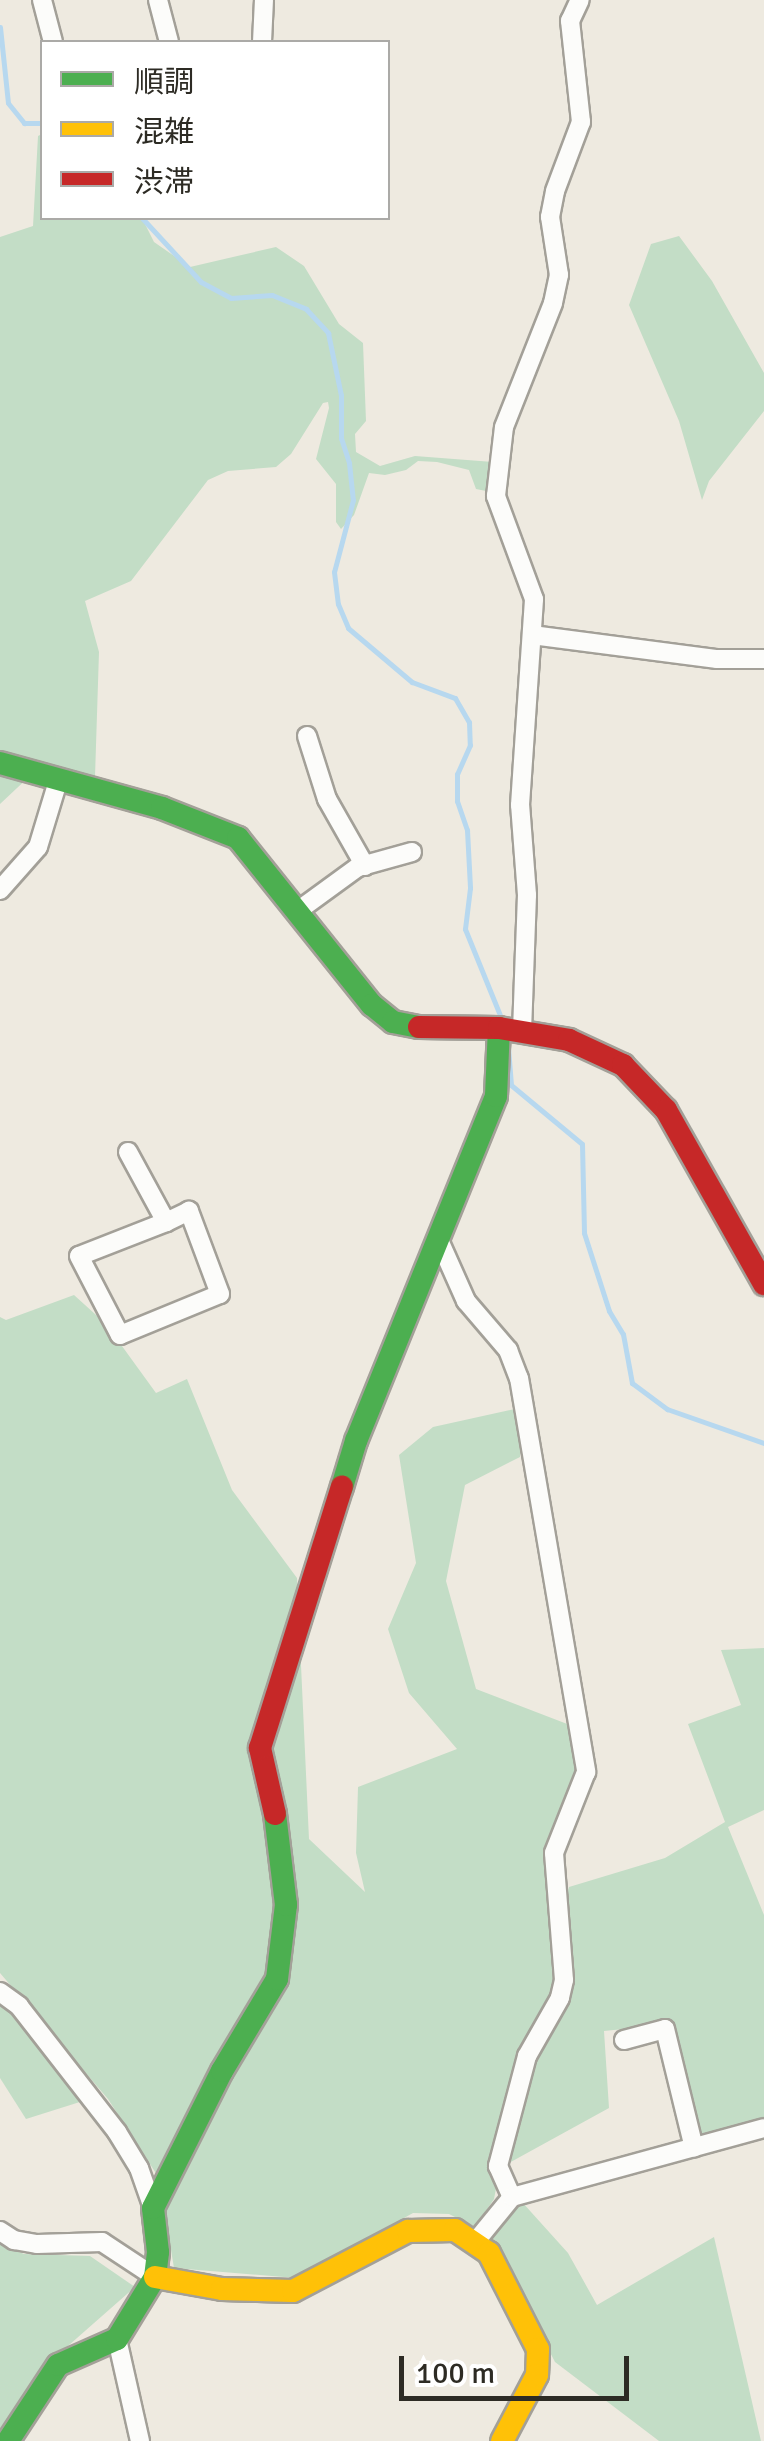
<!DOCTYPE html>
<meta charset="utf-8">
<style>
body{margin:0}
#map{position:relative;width:764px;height:2441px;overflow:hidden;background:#eeeae0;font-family:Signika,"Noto Sans JP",sans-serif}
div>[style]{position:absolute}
.green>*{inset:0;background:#c3ddc6}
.stream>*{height:5px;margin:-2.5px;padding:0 2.5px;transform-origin:2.5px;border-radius:2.5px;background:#b7d8ef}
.roads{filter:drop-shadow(2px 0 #a3a098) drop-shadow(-2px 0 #a3a098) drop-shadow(0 2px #a3a098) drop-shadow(0 -2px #a3a098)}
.street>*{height:18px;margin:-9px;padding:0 9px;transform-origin:9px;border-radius:9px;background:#fcfcfa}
.fast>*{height:22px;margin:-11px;padding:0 11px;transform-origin:11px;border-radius:11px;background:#4caf50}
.slow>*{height:22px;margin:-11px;padding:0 11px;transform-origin:11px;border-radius:11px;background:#ffc107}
.jam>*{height:22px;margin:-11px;padding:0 11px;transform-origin:11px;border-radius:11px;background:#c62828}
span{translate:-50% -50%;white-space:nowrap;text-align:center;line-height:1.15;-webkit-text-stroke:8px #fff;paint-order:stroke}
.legend{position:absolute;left:40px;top:40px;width:350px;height:180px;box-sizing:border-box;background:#fff;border:2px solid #abaaa7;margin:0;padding:12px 18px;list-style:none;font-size:30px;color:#2d2b24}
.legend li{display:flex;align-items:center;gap:20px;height:50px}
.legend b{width:50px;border:2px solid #abaaa7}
.scale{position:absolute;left:399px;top:2356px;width:230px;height:45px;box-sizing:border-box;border:5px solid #2d2b24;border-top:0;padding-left:12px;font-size:30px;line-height:35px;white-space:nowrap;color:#2d2b24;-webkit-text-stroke:8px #fff;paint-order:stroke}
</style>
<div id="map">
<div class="green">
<i style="clip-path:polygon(42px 134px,42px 218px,142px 218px,154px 242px,190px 267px,276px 247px,304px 266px,339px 324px,363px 343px,366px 421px,355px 434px,356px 452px,380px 466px,415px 456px,493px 462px,492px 486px,486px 491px,476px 489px,469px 470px,437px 462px,418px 461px,406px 470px,385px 475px,369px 473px,354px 515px,341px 529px,336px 522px,336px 484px,316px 459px,329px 408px,328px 402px,323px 403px,291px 454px,276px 467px,228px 471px,208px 480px,131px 581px,85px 601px,99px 652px,95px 777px,33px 773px,0 804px,0 237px,33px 226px,38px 136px)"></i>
<i style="clip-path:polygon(679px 236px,712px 281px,764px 373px,764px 411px,709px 481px,702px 500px,679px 421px,629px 305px,651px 244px)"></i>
<i style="clip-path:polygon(74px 1295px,106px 1324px,156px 1393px,187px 1379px,232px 1490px,297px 1578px,309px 1839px,365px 1892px,356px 1853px,358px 1787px,457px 1749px,409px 1693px,388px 1629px,416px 1563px,399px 1455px,433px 1427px,524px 1407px,520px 1457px,465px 1485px,446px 1581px,476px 1689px,575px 1727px,586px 1772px,564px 1849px,564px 1902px,569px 1887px,665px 1858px,725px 1822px,688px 1724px,741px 1705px,721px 1650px,764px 1648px,764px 1810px,728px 1827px,764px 1915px,764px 2120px,698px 2136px,663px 2025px,604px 2031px,609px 2108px,500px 2168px,494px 2199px,475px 2227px,449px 2214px,413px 2213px,296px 2278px,174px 2268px,159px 2178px,108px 2099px,0 1973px,0 1317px,6px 1320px)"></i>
<i style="clip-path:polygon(0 2004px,4px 2006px,83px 2101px,26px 2119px,0 2078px)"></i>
<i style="clip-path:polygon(522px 2202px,568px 2253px,597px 2305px,714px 2237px,761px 2441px,659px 2441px,555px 2362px,491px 2236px)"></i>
<i style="clip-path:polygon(0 2244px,24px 2254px,90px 2256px,135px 2287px,52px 2360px,0 2437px)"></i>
</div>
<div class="stream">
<i style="left:0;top:27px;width:76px;rotate:84deg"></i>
<i style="left:8px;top:103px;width:26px;rotate:51deg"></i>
<i style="left:24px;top:123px;width:18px"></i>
<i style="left:142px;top:218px;width:87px;rotate:47.3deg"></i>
<i style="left:201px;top:282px;width:34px;rotate:28deg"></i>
<i style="left:231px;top:298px;width:41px;rotate:-4.2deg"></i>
<i style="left:272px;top:295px;width:37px;rotate:22deg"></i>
<i style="left:306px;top:309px;width:33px;rotate:47deg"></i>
<i style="left:328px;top:333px;width:63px;rotate:78.2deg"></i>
<i style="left:341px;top:395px;width:43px;rotate:90deg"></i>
<i style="left:341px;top:438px;width:26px;rotate:72deg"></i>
<i style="left:349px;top:463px;width:37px;rotate:84deg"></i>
<i style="left:353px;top:500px;width:74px;rotate:104.8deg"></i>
<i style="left:334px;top:572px;width:32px;rotate:83deg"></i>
<i style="left:338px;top:604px;width:26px;rotate:67deg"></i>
<i style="left:348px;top:628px;width:84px;rotate:40.2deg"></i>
<i style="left:412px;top:682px;width:46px;rotate:20.4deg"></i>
<i style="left:455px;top:698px;width:28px;rotate:60deg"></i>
<i style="left:469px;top:722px;width:23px;rotate:88deg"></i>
<i style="left:470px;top:745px;width:32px;rotate:114deg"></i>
<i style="left:457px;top:774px;width:27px;rotate:90deg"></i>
<i style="left:457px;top:801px;width:31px;rotate:71deg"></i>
<i style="left:467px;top:830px;width:58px;rotate:87deg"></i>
<i style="left:470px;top:888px;width:41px;rotate:97deg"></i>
<i style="left:465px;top:929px;width:98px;rotate:67.9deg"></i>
<i style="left:507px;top:1035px;width:50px;rotate:85.4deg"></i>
<i style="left:511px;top:1085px;width:92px;rotate:39.7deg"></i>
<i style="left:582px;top:1144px;width:89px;rotate:88.7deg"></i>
<i style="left:584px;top:1233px;width:82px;rotate:72.2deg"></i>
<i style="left:609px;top:1311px;width:27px;rotate:59deg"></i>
<i style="left:623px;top:1334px;width:50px;rotate:79.6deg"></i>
<i style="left:632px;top:1383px;width:44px;rotate:36.6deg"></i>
<i style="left:667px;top:1409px;width:103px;rotate:19.3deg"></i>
</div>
<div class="roads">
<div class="street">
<i style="left:42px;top:0;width:43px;rotate:75.3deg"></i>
<i style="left:158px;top:0;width:43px;rotate:75.3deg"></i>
<i style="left:262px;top:42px;width:42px;rotate:-87.3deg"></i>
<i style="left:532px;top:635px;width:187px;rotate:7.4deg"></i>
<i style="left:717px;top:659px;width:47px"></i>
<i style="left:307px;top:736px;width:66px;rotate:72.4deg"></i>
<i style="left:327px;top:799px;width:77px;rotate:60.4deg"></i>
<i style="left:0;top:890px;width:57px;rotate:-48.5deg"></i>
<i style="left:38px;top:847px;width:69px;rotate:-73.1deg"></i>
<i style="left:299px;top:910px;width:73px;rotate:-36.1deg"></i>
<i style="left:358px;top:867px;width:56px;rotate:-15.5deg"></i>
<i style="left:522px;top:1031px;width:136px;rotate:-87.9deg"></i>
<i style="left:527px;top:895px;width:90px;rotate:-94.4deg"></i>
<i style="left:520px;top:805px;width:206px;rotate:-86.1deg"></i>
<i style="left:534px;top:599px;width:110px;rotate:-110.3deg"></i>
<i style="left:496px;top:496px;width:69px;rotate:-83.4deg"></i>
<i style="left:504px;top:427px;width:133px;rotate:-68.4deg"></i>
<i style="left:553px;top:303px;width:29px;rotate:-78deg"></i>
<i style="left:559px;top:275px;width:59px;rotate:-98.8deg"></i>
<i style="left:550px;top:217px;width:26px;rotate:-79deg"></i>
<i style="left:555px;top:191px;width:74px;rotate:-69.4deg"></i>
<i style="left:581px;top:122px;width:102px;rotate:-96.2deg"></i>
<i style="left:570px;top:21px;width:23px;rotate:-65deg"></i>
<i style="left:128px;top:1152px;width:80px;rotate:61.5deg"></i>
<i style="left:166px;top:1222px;width:93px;rotate:158.7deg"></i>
<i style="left:79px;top:1256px;width:89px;rotate:62.6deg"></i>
<i style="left:120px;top:1335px;width:108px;rotate:-22.3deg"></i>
<i style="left:220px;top:1294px;width:89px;rotate:-110.5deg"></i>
<i style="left:189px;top:1211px;width:25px;rotate:154deg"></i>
<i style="left:438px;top:1238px;width:69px;rotate:66deg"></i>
<i style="left:466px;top:1301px;width:65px;rotate:49.4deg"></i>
<i style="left:508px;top:1350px;width:30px;rotate:69deg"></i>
<i style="left:519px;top:1378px;width:400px;rotate:80.3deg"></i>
<i style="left:586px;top:1772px;width:87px;rotate:111.6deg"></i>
<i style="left:554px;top:1853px;width:127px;rotate:85.5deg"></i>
<i style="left:564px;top:1980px;width:18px;rotate:103deg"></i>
<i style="left:560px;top:1998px;width:67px;rotate:119.6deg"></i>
<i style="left:527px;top:2056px;width:114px;rotate:104.8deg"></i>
<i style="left:498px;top:2166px;width:34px;rotate:66deg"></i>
<i style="left:0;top:1992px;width:24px;rotate:36deg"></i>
<i style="left:19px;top:2006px;width:160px;rotate:52.1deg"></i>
<i style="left:117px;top:2132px;width:42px;rotate:58.6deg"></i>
<i style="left:139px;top:2168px;width:42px;rotate:70.7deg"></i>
<i style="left:624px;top:2040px;width:42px;rotate:-15deg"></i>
<i style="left:665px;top:2029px;width:122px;rotate:76.3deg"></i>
<i style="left:0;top:2231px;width:17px;rotate:33deg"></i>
<i style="left:14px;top:2240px;width:23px;rotate:10deg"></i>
<i style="left:37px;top:2244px;width:65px;rotate:-1.8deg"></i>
<i style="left:102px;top:2242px;width:64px;rotate:33.4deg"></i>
<i style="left:476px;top:2241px;width:57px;rotate:-50.7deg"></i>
<i style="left:512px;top:2197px;width:261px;rotate:-15.3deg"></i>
<i style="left:117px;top:2339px;width:105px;rotate:77.3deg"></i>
</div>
<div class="fast">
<i style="left:0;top:763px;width:168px;rotate:15.5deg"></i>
<i style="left:162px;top:808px;width:82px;rotate:21.5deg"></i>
<i style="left:238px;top:838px;width:214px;rotate:51.3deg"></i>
<i style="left:372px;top:1005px;width:27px;rotate:39deg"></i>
<i style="left:393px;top:1022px;width:26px;rotate:11deg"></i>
<i style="left:342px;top:1487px;width:48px;rotate:-73.1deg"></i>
<i style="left:356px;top:1441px;width:372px;rotate:-67.9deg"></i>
<i style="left:496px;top:1096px;width:68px;rotate:-87.5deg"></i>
<i style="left:8px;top:2441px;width:91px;rotate:-56.7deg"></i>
<i style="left:58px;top:2365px;width:64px;rotate:-23.8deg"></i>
<i style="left:117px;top:2339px;width:73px;rotate:-58.5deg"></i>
<i style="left:155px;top:2277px;width:25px;rotate:-83deg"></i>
<i style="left:158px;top:2252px;width:44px;rotate:-96.5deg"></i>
<i style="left:153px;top:2208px;width:153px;rotate:-63.3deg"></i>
<i style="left:222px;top:2071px;width:107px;rotate:-59.1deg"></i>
<i style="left:277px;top:1979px;width:75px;rotate:-83.1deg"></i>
<i style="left:286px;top:1905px;width:92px;rotate:-96.9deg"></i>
</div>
<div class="slow">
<i style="left:155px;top:2277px;width:68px;rotate:10.2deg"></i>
<i style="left:222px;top:2289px;width:71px;rotate:1.6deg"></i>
<i style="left:293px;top:2291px;width:130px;rotate:-27.6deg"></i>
<i style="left:408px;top:2231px;width:47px;rotate:-1.2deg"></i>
<i style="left:455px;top:2230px;width:41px;rotate:34.1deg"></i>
<i style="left:489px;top:2253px;width:108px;rotate:63deg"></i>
<i style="left:538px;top:2349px;width:26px;rotate:92deg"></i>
<i style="left:537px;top:2375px;width:75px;rotate:117.9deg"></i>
</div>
<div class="jam">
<i style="left:419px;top:1027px;width:80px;rotate:0.7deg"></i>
<i style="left:499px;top:1028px;width:71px;rotate:9.7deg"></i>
<i style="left:569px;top:1040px;width:60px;rotate:24.8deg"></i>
<i style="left:623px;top:1065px;width:62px;rotate:46.3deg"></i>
<i style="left:666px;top:1110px;width:200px;rotate:60.6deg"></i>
<i style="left:275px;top:1814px;width:68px;rotate:-102.8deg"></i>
<i style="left:260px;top:1748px;width:274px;rotate:-72.6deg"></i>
</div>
</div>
<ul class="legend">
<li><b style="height:12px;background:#4caf50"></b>順調</li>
<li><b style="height:12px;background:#ffc107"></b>混雑</li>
<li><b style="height:12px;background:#c62828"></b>渋滞</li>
</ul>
<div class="scale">100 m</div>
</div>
